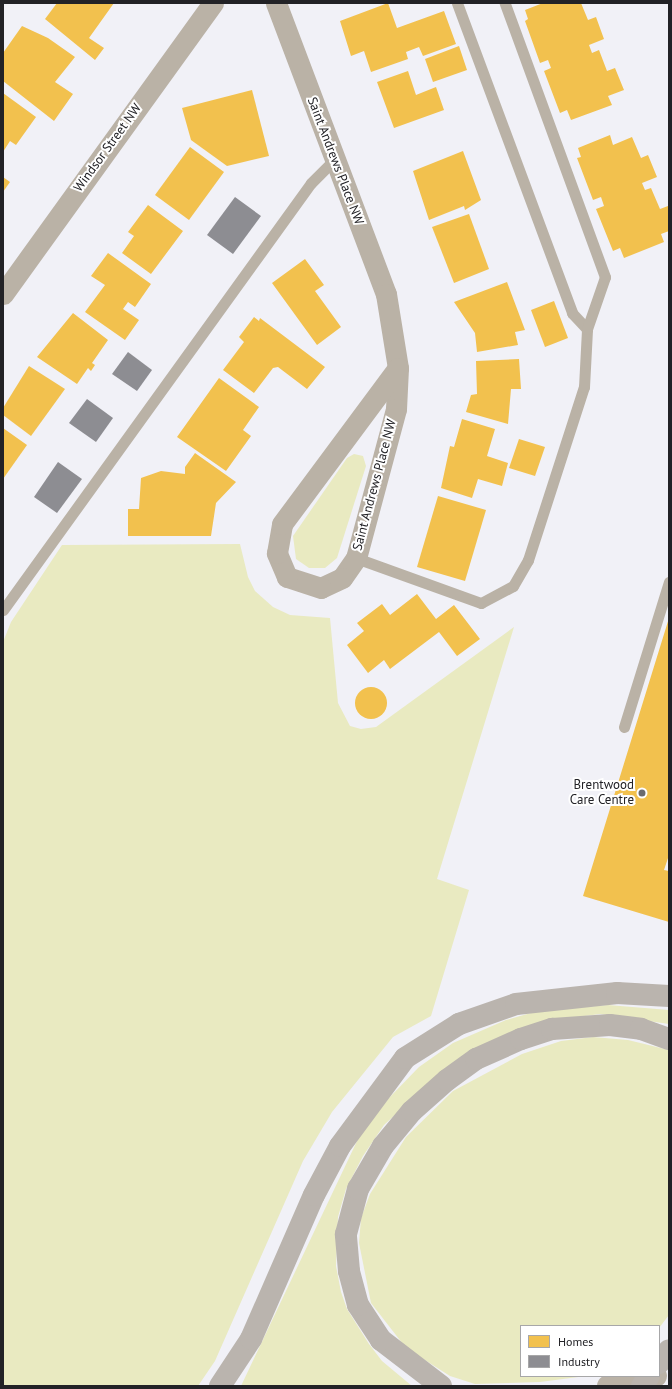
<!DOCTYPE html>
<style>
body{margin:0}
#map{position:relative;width:672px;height:1389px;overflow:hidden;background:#f1f1f7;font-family:"PT Sans",sans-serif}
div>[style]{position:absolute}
.green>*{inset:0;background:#e9eac1}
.homes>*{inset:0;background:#f2c14e}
.round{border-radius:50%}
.industry>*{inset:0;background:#8d8d92}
.service>*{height:11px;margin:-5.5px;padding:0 5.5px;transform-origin:5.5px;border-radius:5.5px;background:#bab2a6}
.minor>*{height:21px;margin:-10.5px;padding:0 10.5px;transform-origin:10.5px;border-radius:10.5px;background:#bab2a6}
.tertiary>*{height:22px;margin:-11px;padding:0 11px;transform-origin:11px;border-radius:11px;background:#bab2a6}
.trunk>*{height:22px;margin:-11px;padding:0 11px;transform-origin:11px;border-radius:11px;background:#bab4ae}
.trunk-bridge>*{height:22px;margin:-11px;padding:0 11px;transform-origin:11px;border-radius:11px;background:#bab4ae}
.dots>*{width:11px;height:11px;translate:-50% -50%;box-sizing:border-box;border:2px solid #fff;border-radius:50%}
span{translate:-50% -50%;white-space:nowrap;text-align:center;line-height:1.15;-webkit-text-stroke:4px #fff;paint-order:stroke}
.street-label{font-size:13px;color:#222226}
.poi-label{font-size:13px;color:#222226}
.right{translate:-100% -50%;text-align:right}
.frame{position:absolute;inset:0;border:4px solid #222226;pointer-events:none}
.legend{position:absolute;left:520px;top:1325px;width:140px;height:52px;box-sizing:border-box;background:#fff;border:1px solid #a7a7a8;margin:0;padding:5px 7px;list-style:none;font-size:12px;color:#222226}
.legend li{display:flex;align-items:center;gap:8px;height:20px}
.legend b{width:20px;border:1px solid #a7a7a8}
</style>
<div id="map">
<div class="green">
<i style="clip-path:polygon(354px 454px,363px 456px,366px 466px,337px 558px,325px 568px,309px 568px,296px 559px,293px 536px,347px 458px)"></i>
<i style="clip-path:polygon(240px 544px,248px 577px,255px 591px,273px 607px,290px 615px,330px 618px,338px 703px,350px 726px,361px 729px,376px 727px,514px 627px,437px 879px,469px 890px,431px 1016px,393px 1037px,332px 1112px,303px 1161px,215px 1361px,198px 1386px,3px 1386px,3px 642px,11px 622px,62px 545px)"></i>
<i style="clip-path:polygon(608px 1005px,669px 1010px,669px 1024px,600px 1014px,540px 1022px,446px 1068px,384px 1125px,363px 1156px,346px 1189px,338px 1217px,336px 1266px,341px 1292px,347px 1309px,369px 1344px,382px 1361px,412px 1386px,241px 1386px,358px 1139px,388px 1099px,419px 1067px,453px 1043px,506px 1020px,538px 1011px)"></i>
<i style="clip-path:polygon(593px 1037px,628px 1040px,669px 1050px,669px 1315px,659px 1328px,521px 1326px,521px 1376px,586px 1376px,540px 1382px,475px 1384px,450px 1376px,406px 1348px,371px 1303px,359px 1243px,361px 1218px,370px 1194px,406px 1137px,453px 1091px,522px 1054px,561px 1041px)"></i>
</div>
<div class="homes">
<i style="clip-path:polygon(57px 3px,114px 3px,89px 38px,104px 48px,95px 60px,45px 19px)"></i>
<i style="clip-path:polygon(388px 3px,397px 28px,444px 11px,456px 44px,423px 56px,419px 47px,406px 52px,408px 59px,371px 72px,364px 51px,351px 56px,340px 21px)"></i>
<i style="clip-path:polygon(543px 3px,581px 3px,588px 20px,596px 17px,604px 39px,589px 45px,592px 53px,599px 50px,607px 71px,615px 68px,624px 90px,608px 96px,612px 105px,571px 120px,567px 110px,560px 113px,544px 71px,551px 68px,548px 60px,540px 63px,525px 21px,528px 19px,525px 10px)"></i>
<i style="clip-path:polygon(22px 26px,48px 38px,75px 57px,55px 82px,73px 94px,54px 121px,3px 81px,3px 53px)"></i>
<i style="clip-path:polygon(459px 46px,467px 70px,433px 82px,425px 59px)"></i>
<i style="clip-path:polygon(408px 71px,416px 95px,436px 87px,444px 110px,394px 128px,377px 82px)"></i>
<i style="clip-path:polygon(252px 90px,269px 156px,227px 166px,191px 140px,182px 108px)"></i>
<i style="clip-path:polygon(3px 93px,36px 117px,16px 145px,10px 141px,3px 152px)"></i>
<i style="clip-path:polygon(610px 135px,613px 145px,632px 137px,641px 158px,648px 155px,657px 177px,642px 183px,645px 190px,651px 188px,660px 209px,668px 206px,669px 210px,669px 231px,661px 234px,664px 242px,624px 258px,620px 248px,613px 251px,596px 209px,604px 206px,601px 197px,593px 200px,577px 158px,581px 157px,578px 148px)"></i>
<i style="clip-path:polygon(190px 147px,224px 172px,189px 220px,155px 195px)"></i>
<i style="clip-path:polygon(463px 151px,481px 200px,465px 210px,464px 206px,429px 220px,413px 171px)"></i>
<i style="clip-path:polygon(3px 177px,10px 182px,3px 192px)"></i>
<i style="clip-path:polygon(148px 205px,183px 231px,151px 274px,122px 253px,134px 236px,128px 232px)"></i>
<i style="clip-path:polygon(469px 214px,489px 269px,454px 283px,432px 227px)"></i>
<i style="clip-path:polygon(108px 253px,151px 284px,135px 307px,128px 302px,123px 309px,139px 320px,125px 340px,85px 312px,105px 285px,91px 276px)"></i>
<i style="clip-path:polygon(305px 259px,324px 285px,315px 291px,341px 327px,317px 345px,272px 283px)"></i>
<i style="clip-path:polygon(507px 282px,525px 330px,515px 332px,518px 345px,477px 352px,475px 333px,454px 302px)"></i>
<i style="clip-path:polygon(554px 301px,568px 338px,545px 347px,531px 310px)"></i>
<i style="clip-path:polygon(73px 313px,108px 340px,92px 363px,95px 365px,91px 371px,88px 368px,77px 384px,37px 357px)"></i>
<i style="clip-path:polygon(254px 317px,259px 321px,260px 318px,325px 367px,307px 389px,278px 367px,273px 368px,254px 393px,223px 370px,244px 342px,239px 337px)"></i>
<i style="clip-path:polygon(519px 359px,521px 389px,511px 389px,508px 424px,466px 412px,471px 395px,477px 394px,476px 361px)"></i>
<i style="clip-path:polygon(29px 366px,65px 389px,31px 436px,3px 415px,3px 408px)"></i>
<i style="clip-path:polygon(219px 378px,259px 407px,243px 430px,251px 436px,226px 471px,177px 437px)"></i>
<i style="clip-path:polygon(462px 419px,495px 429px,487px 456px,508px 463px,502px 486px,478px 479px,472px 498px,441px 488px,450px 446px,454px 447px)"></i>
<i style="clip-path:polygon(3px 428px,27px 445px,3px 479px)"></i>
<i style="clip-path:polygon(519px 439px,545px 447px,535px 476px,509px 468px)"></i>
<i style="clip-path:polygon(195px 453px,236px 482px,216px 503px,211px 536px,128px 536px,128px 509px,139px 509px,141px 478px,161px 471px,185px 474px,185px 467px)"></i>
<i style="clip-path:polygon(438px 496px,486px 510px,465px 581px,417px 567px)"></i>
<i style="clip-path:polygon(417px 594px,436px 619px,454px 605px,480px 639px,457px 656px,439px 632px,390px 669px,384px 660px,368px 673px,347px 645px,364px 631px,357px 623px,382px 604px,390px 615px)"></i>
<i style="clip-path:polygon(669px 618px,669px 855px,664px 870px,669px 871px,669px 922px,583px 896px)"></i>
<i class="round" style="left:355px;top:687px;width:32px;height:32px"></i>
</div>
<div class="industry">
<i style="clip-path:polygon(235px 197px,261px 216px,233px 254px,207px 235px)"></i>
<i style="clip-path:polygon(128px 352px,152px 370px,137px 391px,112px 374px)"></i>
<i style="clip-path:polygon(87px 399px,113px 418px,96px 442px,69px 423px)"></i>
<i style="clip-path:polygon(58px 462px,82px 479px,57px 513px,34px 497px)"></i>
</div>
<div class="service">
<i style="left:457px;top:3px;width:331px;rotate:69.6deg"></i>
<i style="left:572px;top:313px;width:22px;rotate:47deg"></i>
<i style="left:356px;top:558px;width:133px;rotate:19.8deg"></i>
<i style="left:481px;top:603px;width:36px;rotate:-28deg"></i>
<i style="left:513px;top:586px;width:30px;rotate:-60deg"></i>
<i style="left:528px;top:560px;width:182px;rotate:-72.1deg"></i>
<i style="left:584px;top:387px;width:58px;rotate:-87deg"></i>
<i style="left:587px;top:329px;width:55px;rotate:-70.9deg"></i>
<i style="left:605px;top:277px;width:292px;rotate:-110.1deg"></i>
<i style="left:3px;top:610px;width:526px;rotate:-54.2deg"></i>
<i style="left:311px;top:183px;width:33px;rotate:-45deg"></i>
<i style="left:624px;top:727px;width:152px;rotate:-72.8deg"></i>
</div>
<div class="minor">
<i style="left:276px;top:3px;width:311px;rotate:69.3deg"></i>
<i style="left:386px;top:294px;width:75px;rotate:80.8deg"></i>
<i style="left:398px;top:368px;width:41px;rotate:92.8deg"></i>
<i style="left:396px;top:409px;width:154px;rotate:105deg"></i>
<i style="left:356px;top:558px;width:24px;rotate:125deg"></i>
<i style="left:342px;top:578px;width:23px;rotate:155deg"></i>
<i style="left:321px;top:588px;width:36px;rotate:-162deg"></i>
<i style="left:287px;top:577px;width:26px;rotate:-113deg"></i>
<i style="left:277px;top:553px;width:29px;rotate:-80deg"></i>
<i style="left:282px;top:524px;width:194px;rotate:-53.4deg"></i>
<i style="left:3px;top:294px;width:359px;rotate:-54.2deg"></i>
</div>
<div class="tertiary">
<i style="left:608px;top:1386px;width:49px;rotate:-11.8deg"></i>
</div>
<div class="trunk">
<i style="left:659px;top:1363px;width:16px;rotate:-52deg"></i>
<i style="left:220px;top:1386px;width:56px;rotate:-56.6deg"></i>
<i style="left:251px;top:1339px;width:157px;rotate:-66.4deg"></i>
<i style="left:314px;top:1195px;width:55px;rotate:-62deg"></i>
<i style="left:340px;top:1146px;width:109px;rotate:-53.5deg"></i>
<i style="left:405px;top:1058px;width:64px;rotate:-32.2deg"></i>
<i style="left:459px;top:1024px;width:60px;rotate:-19.3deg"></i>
<i style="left:516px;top:1004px;width:102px;rotate:-6.2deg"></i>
<i style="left:617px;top:993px;width:52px;rotate:3.3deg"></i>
<i style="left:441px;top:1386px;width:76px;rotate:-142.5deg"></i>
<i style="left:381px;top:1340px;width:42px;rotate:-123.3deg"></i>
<i style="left:358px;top:1305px;width:35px;rotate:-105deg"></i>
<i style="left:349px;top:1271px;width:37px;rotate:-95deg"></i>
<i style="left:346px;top:1234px;width:47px;rotate:-75.1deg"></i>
<i style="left:358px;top:1189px;width:50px;rotate:-59.8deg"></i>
<i style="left:383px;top:1146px;width:45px;rotate:-50.4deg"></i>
<i style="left:412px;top:1111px;width:47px;rotate:-41.5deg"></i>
<i style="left:447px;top:1080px;width:36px;rotate:-36deg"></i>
<i style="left:476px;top:1059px;width:49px;rotate:-24deg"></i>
<i style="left:521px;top:1039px;width:33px;rotate:-18deg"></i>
<i style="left:552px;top:1029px;width:58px;rotate:-3.9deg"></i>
<i style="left:610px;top:1025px;width:31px;rotate:7deg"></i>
<i style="left:641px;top:1029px;width:30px;rotate:20deg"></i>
</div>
<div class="trunk-bridge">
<i style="left:642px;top:1386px;width:12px;rotate:-55deg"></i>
</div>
<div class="dots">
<i style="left:642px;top:793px;background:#6a6a6f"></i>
</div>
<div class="street-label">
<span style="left:108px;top:148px;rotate:-54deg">Windsor Street NW</span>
<span style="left:335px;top:161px;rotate:69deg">Saint Andrews Place NW</span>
<span style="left:375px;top:485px;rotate:-75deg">Saint Andrews Place NW</span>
</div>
<div class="poi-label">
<span class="right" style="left:634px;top:793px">Brentwood<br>Care Centre</span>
</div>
<div class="frame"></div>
<ul class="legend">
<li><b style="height:11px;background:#f2c14e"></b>Homes</li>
<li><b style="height:11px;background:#8d8d92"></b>Industry</li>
</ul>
</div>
